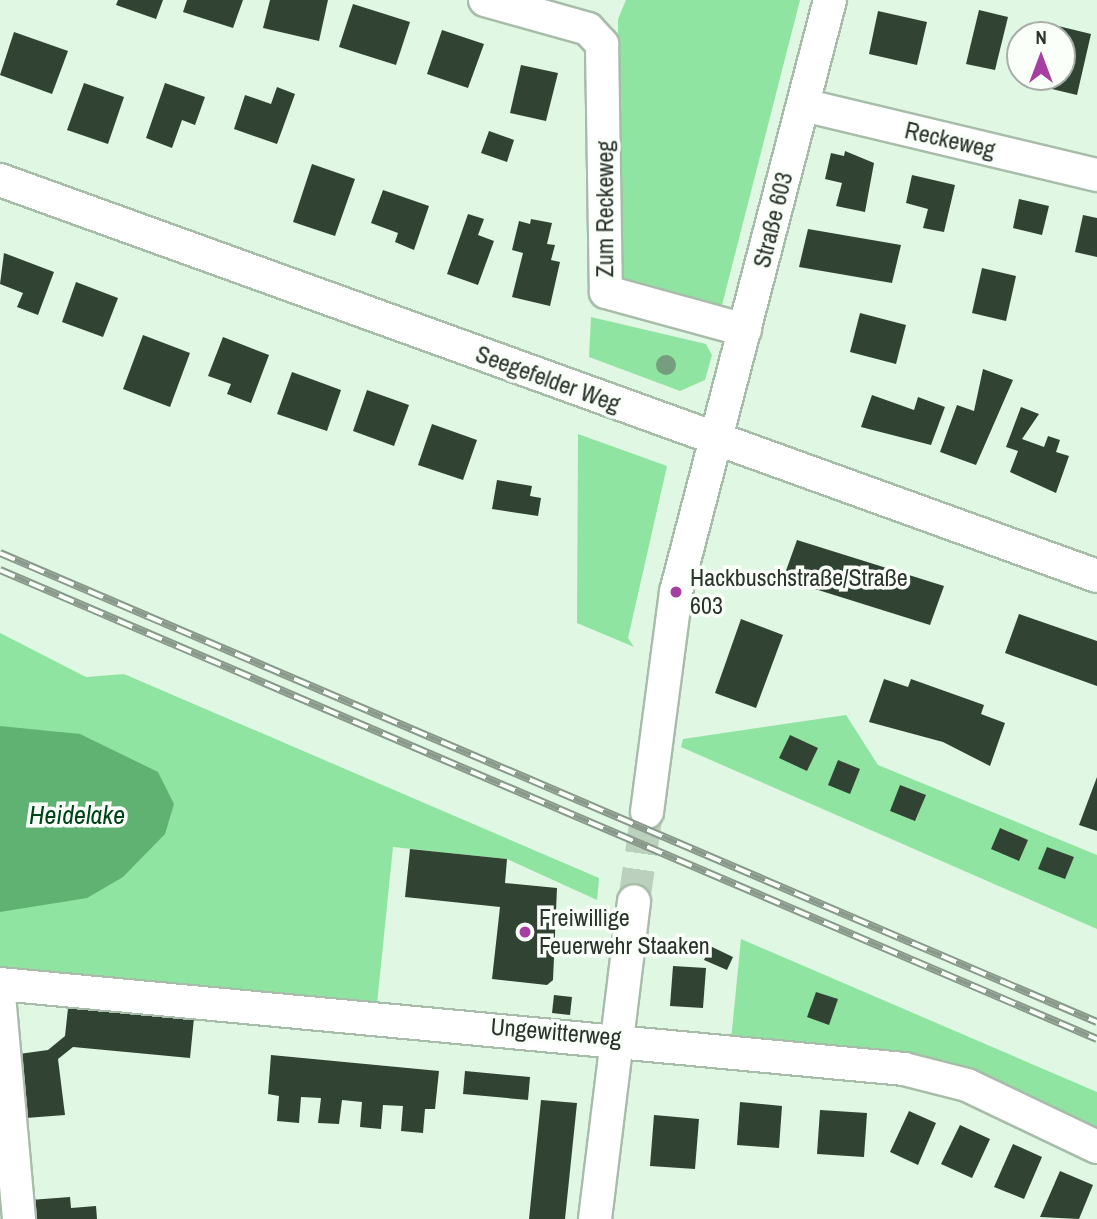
<!DOCTYPE html>
<meta charset="utf-8">
<style>
body{margin:0}
#map{position:relative;width:1097px;height:1219px;overflow:hidden;background:#e0f7e3;font-family:"Archivo Narrow",sans-serif}
div>[style]{position:absolute}
.green>*{inset:0;background:#90e4a1}
.water>*{inset:0;background:#5fb271}
.building>*{inset:0;background:#314434}
.minor-tunnel>*{height:32px;margin-top:-16px;transform-origin:0;background:repeating-linear-gradient(90deg,#bcd0be 0 32px,transparent 0 48px)}
.roads{filter:drop-shadow(2px 0 #a7bdaa) drop-shadow(-2px 0 #a7bdaa) drop-shadow(0 2px #a7bdaa) drop-shadow(0 -2px #a7bdaa)}
.minor>*{height:32px;margin:-16px;padding:0 16px;transform-origin:16px;border-radius:16px;background:#fff}
.rail>*{height:8px;margin-top:-4px;transform-origin:0;background:repeating-linear-gradient(90deg,#fafffa 0 16px,#89998b 0 32px);box-sizing:border-box;border-block:2px solid #89998b}
.trees>*{width:20px;height:20px;margin:-10px;border-radius:50%;background:#749e7e}
.dots>*{width:19px;height:19px;translate:-50% -50%;box-sizing:border-box;border:4px solid #fafffa;border-radius:50%}
span{translate:-50% -50%;white-space:nowrap;text-align:center;line-height:1.15;-webkit-text-stroke:7px #fafffa;paint-order:stroke}
.street-label{font-size:24px;color:#2b342c}
.poi-label{font-size:24px;color:#2b342c}
.left{translate:0 -50%;text-align:left}
.water-label{font-size:26px;color:#004319;font-style:italic}
.north{position:absolute;left:1006px;top:21px;width:70px;height:70px;box-sizing:border-box;background:#fafffa;border:2px solid #a7aea8;border-radius:50%;rotate:0deg;font-size:19px;font-weight:700;line-height:28px;text-align:center;color:#2b342c}
.north::after{content:'';display:block;margin:auto;width:24px;height:32px;background:#a73fa2;clip-path:polygon(50% 0,100% 100%,50% 72%,0 100%)}
</style>
<div id="map">
<div class="green">
<i style="clip-path:polygon(626px 0,800px 0,722px 305px,618px 279px,618px 19px)"></i>
<i style="clip-path:polygon(591px 317px,706px 344px,712px 355px,705px 380px,680px 391px,589px 357px)"></i>
<i style="clip-path:polygon(578px 434px,667px 466px,628px 638px,634px 647px,577px 623px)"></i>
<i style="clip-path:polygon(0 633px,86px 677px,124px 674px,599px 878px,597px 900px,507px 859px,393px 847px,377px 1004px,0 973px)"></i>
<i style="clip-path:polygon(846px 715px,878px 765px,1097px 855px,1097px 929px,681px 747px,683px 739px)"></i>
<i style="clip-path:polygon(741px 939px,1097px 1092px,1097px 1129px,1033px 1105px,731px 1040px)"></i>
</div>
<div class="water">
<i style="clip-path:polygon(0 726px,80px 734px,158px 772px,174px 804px,165px 834px,123px 877px,87px 898px,0 912px)"></i>
</div>
<div class="building">
<i style="clip-path:polygon(118px 0,163px 0,156px 19px,116px 5px)"></i>
<i style="clip-path:polygon(187px 0,243px 0,233px 28px,183px 12px)"></i>
<i style="clip-path:polygon(270px 0,328px 0,319px 41px,263px 28px)"></i>
<i style="clip-path:polygon(353px 4px,410px 22px,396px 65px,339px 47px)"></i>
<i style="clip-path:polygon(979px 10px,1008px 17px,995px 70px,966px 64px)"></i>
<i style="clip-path:polygon(878px 11px,927px 22px,917px 65px,869px 54px)"></i>
<i style="clip-path:polygon(1050px 24px,1091px 34px,1077px 95px,1035px 85px,1037px 77px,1062px 77px,1062px 35px,1047px 35px)"></i>
<i style="clip-path:polygon(442px 30px,484px 44px,468px 88px,427px 74px)"></i>
<i style="clip-path:polygon(14px 32px,68px 51px,52px 94px,0 75px)"></i>
<i style="clip-path:polygon(521px 65px,558px 73px,546px 121px,510px 113px)"></i>
<i style="clip-path:polygon(84px 83px,124px 97px,108px 144px,67px 130px)"></i>
<i style="clip-path:polygon(165px 83px,205px 97px,195px 125px,182px 120px,172px 148px,146px 138px)"></i>
<i style="clip-path:polygon(277px 87px,295px 94px,277px 144px,234px 129px,245px 95px,271px 104px)"></i>
<i style="clip-path:polygon(489px 131px,514px 140px,507px 162px,481px 153px)"></i>
<i style="clip-path:polygon(845px 151px,874px 163px,865px 212px,836px 206px,842px 183px,825px 179px,831px 153px,844px 156px)"></i>
<i style="clip-path:polygon(312px 164px,355px 179px,335px 236px,293px 222px)"></i>
<i style="clip-path:polygon(912px 175px,955px 185px,944px 232px,923px 228px,928px 209px,906px 203px)"></i>
<i style="clip-path:polygon(383px 190px,429px 206px,414px 250px,395px 242px,398px 233px,371px 223px)"></i>
<i style="clip-path:polygon(1019px 199px,1049px 206px,1042px 235px,1013px 228px)"></i>
<i style="clip-path:polygon(468px 214px,484px 219px,478px 235px,494px 241px,478px 285px,447px 274px)"></i>
<i style="clip-path:polygon(1083px 215px,1097px 218px,1097px 257px,1075px 252px)"></i>
<i style="clip-path:polygon(531px 219px,552px 223px,547px 244px,555px 245px,551px 260px,560px 262px,550px 306px,512px 297px,523px 253px,512px 250px,519px 221px,530px 224px)"></i>
<i style="clip-path:polygon(808px 229px,901px 245px,892px 283px,799px 267px)"></i>
<i style="clip-path:polygon(4px 253px,54px 272px,38px 315px,17px 307px,23px 293px,0 284px)"></i>
<i style="clip-path:polygon(982px 268px,1016px 276px,1006px 321px,972px 313px)"></i>
<i style="clip-path:polygon(76px 282px,118px 298px,103px 337px,62px 322px)"></i>
<i style="clip-path:polygon(860px 313px,906px 325px,896px 364px,850px 352px)"></i>
<i style="clip-path:polygon(143px 335px,190px 353px,170px 407px,123px 389px)"></i>
<i style="clip-path:polygon(223px 337px,269px 355px,251px 403px,227px 394px,231px 384px,208px 376px)"></i>
<i style="clip-path:polygon(983px 369px,1013px 380px,976px 465px,940px 452px,957px 405px,974px 411px)"></i>
<i style="clip-path:polygon(292px 372px,341px 390px,327px 431px,277px 414px)"></i>
<i style="clip-path:polygon(367px 390px,409px 405px,394px 446px,353px 431px)"></i>
<i style="clip-path:polygon(872px 395px,914px 410px,918px 397px,945px 407px,931px 445px,861px 427px)"></i>
<i style="clip-path:polygon(1021px 407px,1039px 414px,1022px 439px,1044px 447px,1048px 436px,1060px 440px,1056px 452px,1069px 456px,1056px 493px,1010px 472px,1018px 451px,1006px 447px)"></i>
<i style="clip-path:polygon(432px 424px,477px 440px,463px 480px,418px 465px)"></i>
<i style="clip-path:polygon(497px 480px,532px 486px,530px 496px,541px 498px,538px 516px,492px 509px)"></i>
<i style="clip-path:polygon(797px 540px,944px 586px,930px 625px,783px 579px)"></i>
<i style="clip-path:polygon(1019px 614px,1097px 641px,1097px 686px,1005px 653px)"></i>
<i style="clip-path:polygon(741px 619px,783px 635px,756px 708px,715px 693px)"></i>
<i style="clip-path:polygon(884px 679px,908px 687px,911px 679px,984px 705px,981px 714px,1005px 723px,990px 766px,943px 742px,869px 722px)"></i>
<i style="clip-path:polygon(790px 735px,818px 748px,807px 771px,779px 758px)"></i>
<i style="clip-path:polygon(838px 760px,860px 769px,850px 794px,828px 785px)"></i>
<i style="clip-path:polygon(1097px 777px,1097px 831px,1079px 825px)"></i>
<i style="clip-path:polygon(900px 785px,926px 795px,915px 821px,890px 811px)"></i>
<i style="clip-path:polygon(1000px 828px,1028px 840px,1019px 861px,991px 849px)"></i>
<i style="clip-path:polygon(1047px 847px,1074px 857px,1065px 879px,1038px 869px)"></i>
<i style="clip-path:polygon(410px 849px,507px 859px,505px 883px,557px 888px,553px 980px,547px 985px,492px 979px,500px 907px,405px 897px)"></i>
<i style="clip-path:polygon(710px 946px,733px 957px,727px 970px,704px 960px)"></i>
<i style="clip-path:polygon(673px 966px,706px 968px,703px 1008px,670px 1006px)"></i>
<i style="clip-path:polygon(816px 992px,838px 999px,829px 1025px,807px 1017px)"></i>
<i style="clip-path:polygon(554px 995px,572px 997px,570px 1015px,552px 1013px)"></i>
<i style="clip-path:polygon(68px 1008px,194px 1018px,190px 1058px,73px 1047px,58px 1059px,65px 1115px,26px 1118px,19px 1054px,48px 1050px,65px 1036px)"></i>
<i style="clip-path:polygon(271px 1055px,439px 1071px,435px 1109px,425px 1109px,423px 1133px,401px 1131px,403px 1106px,383px 1105px,381px 1129px,360px 1127px,362px 1102px,342px 1100px,339px 1124px,318px 1123px,321px 1098px,301px 1097px,299px 1123px,277px 1121px,279px 1096px,268px 1094px)"></i>
<i style="clip-path:polygon(465px 1071px,530px 1077px,528px 1100px,463px 1094px)"></i>
<i style="clip-path:polygon(541px 1100px,577px 1103px,565px 1219px,529px 1219px)"></i>
<i style="clip-path:polygon(740px 1102px,782px 1106px,779px 1148px,737px 1145px)"></i>
<i style="clip-path:polygon(820px 1110px,867px 1113px,864px 1157px,817px 1154px)"></i>
<i style="clip-path:polygon(909px 1111px,936px 1123px,918px 1165px,890px 1152px)"></i>
<i style="clip-path:polygon(654px 1115px,699px 1119px,695px 1169px,650px 1166px)"></i>
<i style="clip-path:polygon(960px 1125px,990px 1139px,972px 1178px,941px 1164px)"></i>
<i style="clip-path:polygon(1013px 1144px,1042px 1157px,1024px 1199px,994px 1187px)"></i>
<i style="clip-path:polygon(1060px 1171px,1093px 1185px,1079px 1219px,1040px 1217px)"></i>
<i style="clip-path:polygon(70px 1197px,71px 1208px,96px 1206px,97px 1219px,32px 1219px,30px 1200px)"></i>
</div>
<div class="minor-tunnel">
<i style="left:634px;top:901px;width:90px;rotate:-81.7deg"></i>
</div>
<div class="roads">
<div class="minor">
<i style="left:485px;top:0;width:107px;rotate:15.7deg"></i>
<i style="left:588px;top:29px;width:21px;rotate:47deg"></i>
<i style="left:602px;top:44px;width:248px;rotate:89.1deg"></i>
<i style="left:606px;top:292px;width:144px;rotate:15.3deg"></i>
<i style="left:803px;top:105px;width:302px;rotate:13.4deg"></i>
<i style="left:0;top:180px;width:1166px;rotate:19.85deg"></i>
<i style="left:647px;top:812px;width:222px;rotate:-82.5deg"></i>
<i style="left:676px;top:592px;width:612px;rotate:-75.42deg"></i>
<i style="left:0;top:984px;width:908px;rotate:5.37deg"></i>
<i style="left:904px;top:1069px;width:65px;rotate:14.3deg"></i>
<i style="left:967px;top:1085px;width:144px;rotate:25.5deg"></i>
<i style="left:0;top:1006px;width:214px;rotate:84.9deg"></i>
<i style="left:595px;top:1219px;width:320px;rotate:-83deg"></i>
</div>
</div>
<div class="rail">
<i style="left:0;top:553px;width:1193px;rotate:23.15deg"></i>
<i style="left:0;top:570px;width:1193px;rotate:23.15deg"></i>
</div>
<div class="trees">
<i style="left:666px;top:365px"></i>
</div>
<div class="dots">
<i style="left:676px;top:592px;background:#a73fa2"></i>
<i style="left:525px;top:932px;background:#a73fa2"></i>
</div>
<div class="street-label">
<span style="left:950px;top:140px;rotate:13deg">Reckeweg</span>
<span style="left:605px;top:209px;rotate:-90deg">Zum Reckeweg</span>
<span style="left:773px;top:220px;rotate:-76deg">Straße 603</span>
<span style="left:548px;top:379px;rotate:20deg">Seegefelder Weg</span>
<span style="left:556px;top:1032px;rotate:5deg">Ungewitterweg</span>
</div>
<div class="poi-label">
<span class="left" style="left:690px;top:592px">Hackbuschstraße/Straße<br>603</span>
<span class="left" style="left:539px;top:932px">Freiwillige<br>Feuerwehr Staaken</span>
</div>
<div class="water-label">
<span style="left:77px;top:815px">Heidelake</span>
</div>
<div class="north">N</div>
</div>
